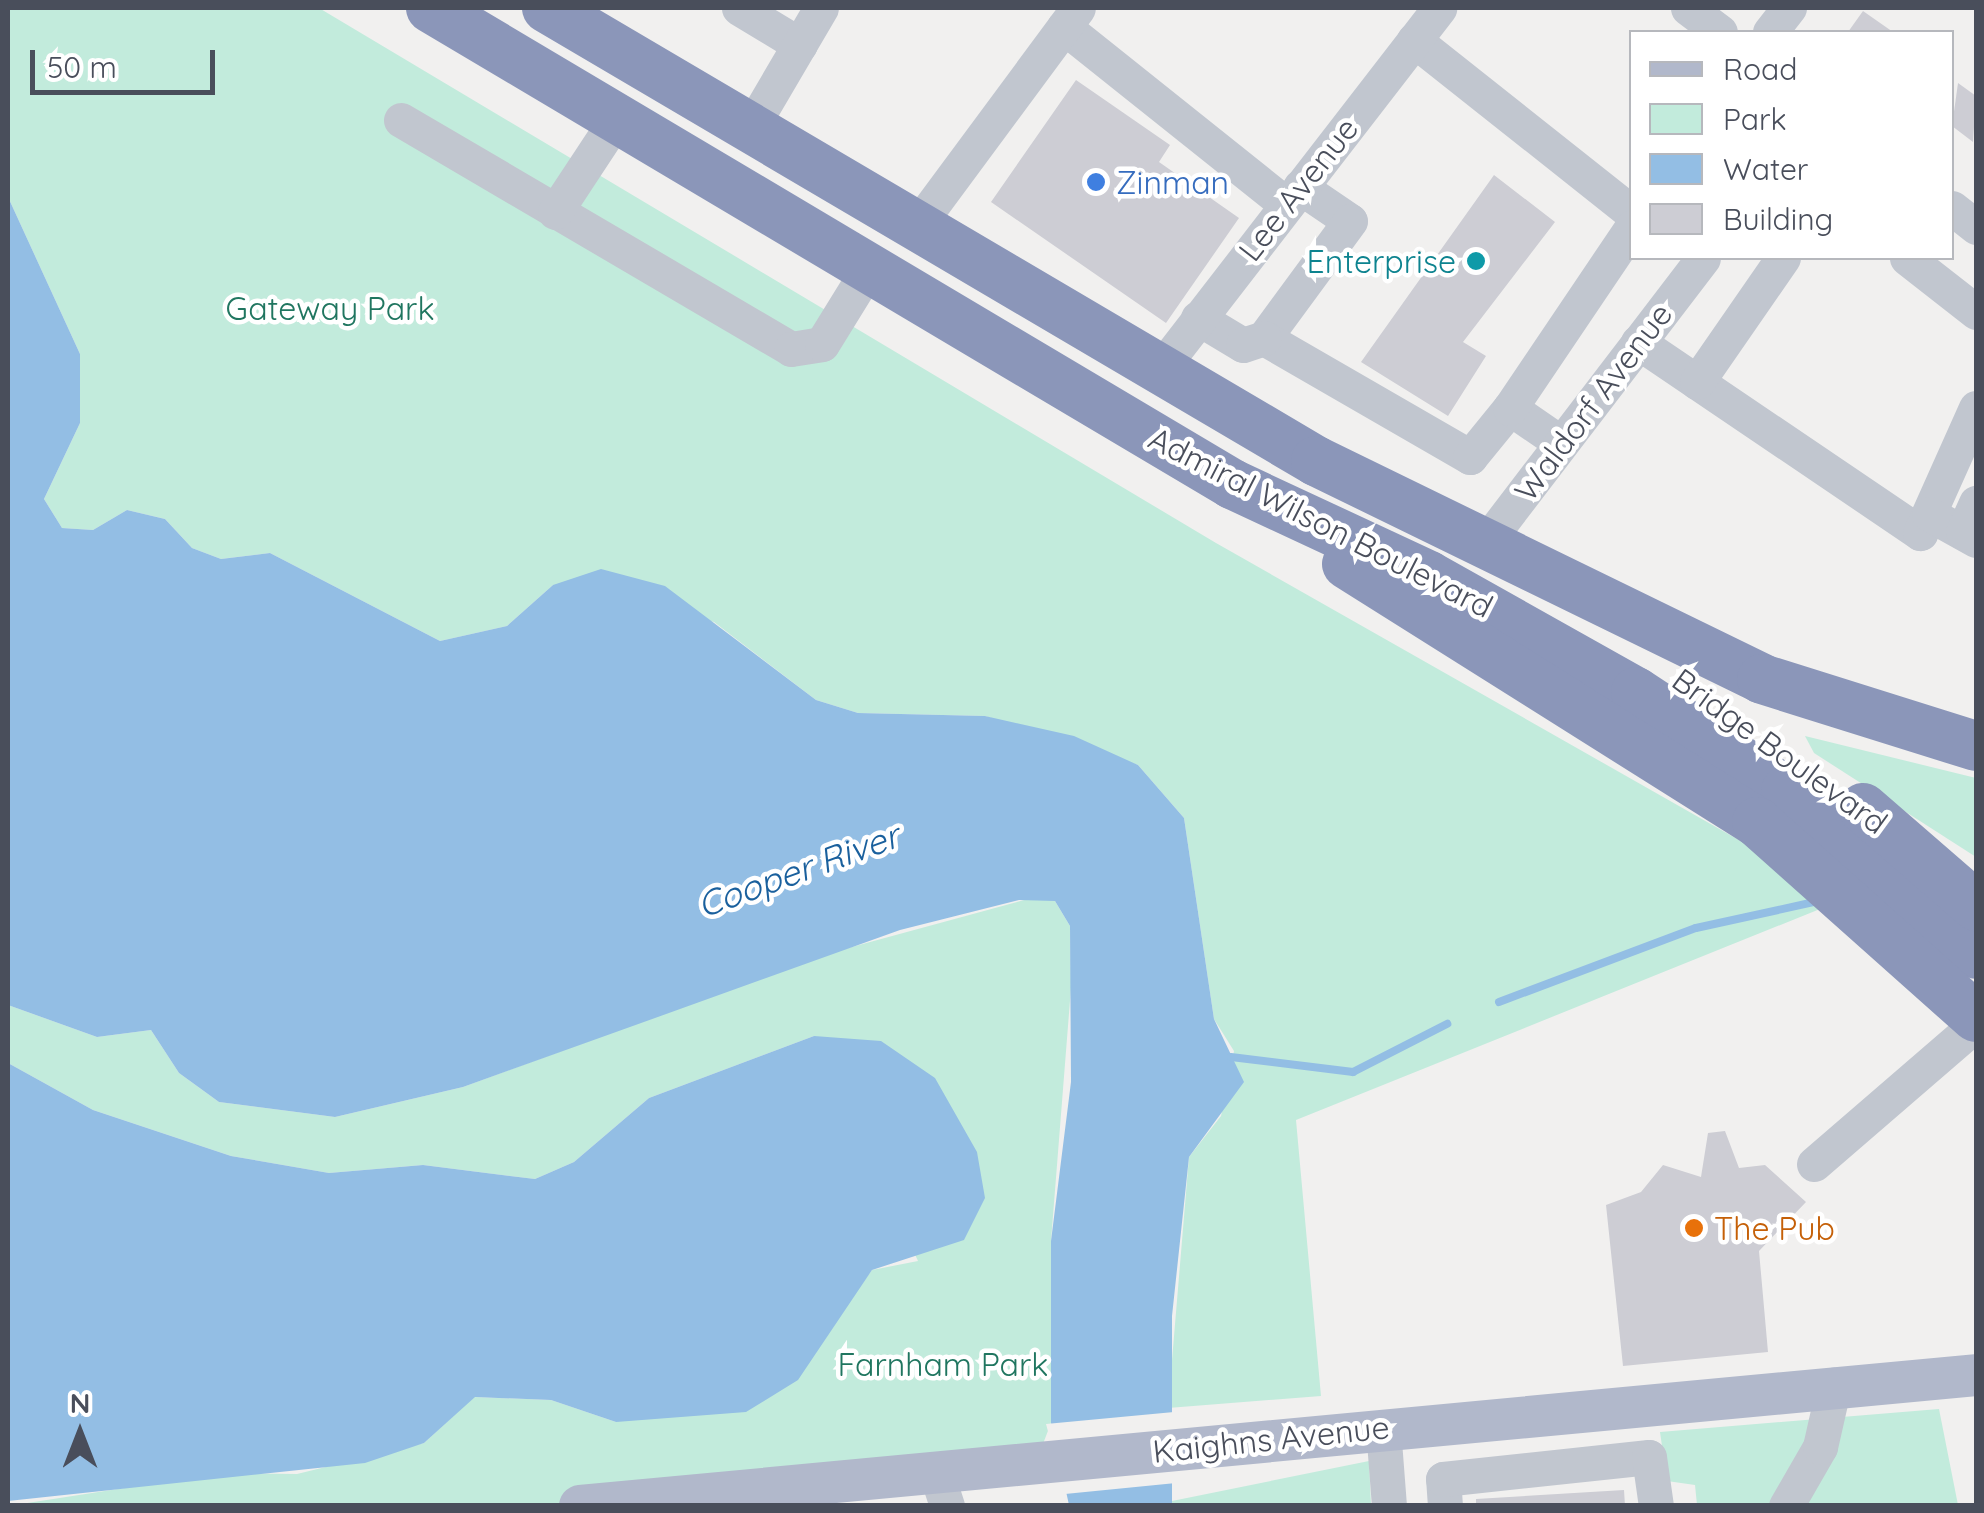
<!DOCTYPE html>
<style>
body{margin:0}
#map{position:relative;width:1984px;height:1513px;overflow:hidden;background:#f1f0ef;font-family:Quicksand,sans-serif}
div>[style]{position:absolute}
.green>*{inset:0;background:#c2ebdc}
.water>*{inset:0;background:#93bee4}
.pier>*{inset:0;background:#f1f0ef}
.stream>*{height:8px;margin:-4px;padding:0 4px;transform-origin:4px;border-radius:4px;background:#93bee4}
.building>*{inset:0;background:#cdcdd4}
.minor>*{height:35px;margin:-17.5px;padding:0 17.5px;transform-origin:17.5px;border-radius:17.5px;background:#c1c6cf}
.major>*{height:42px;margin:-21px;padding:0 21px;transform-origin:21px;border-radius:21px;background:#b1b8cb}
.highway>*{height:50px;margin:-25px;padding:0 25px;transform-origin:25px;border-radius:25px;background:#8b96b9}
.dots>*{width:28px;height:28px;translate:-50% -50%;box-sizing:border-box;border:5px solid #fff;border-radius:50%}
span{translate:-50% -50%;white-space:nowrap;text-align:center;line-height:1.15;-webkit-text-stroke:9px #fff;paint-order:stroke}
.shop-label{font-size:32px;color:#366cbe}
.left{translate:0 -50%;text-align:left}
.street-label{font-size:32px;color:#494e5b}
.culture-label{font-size:32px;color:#0d838f}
.right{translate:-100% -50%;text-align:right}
.park-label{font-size:32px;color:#207660}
.food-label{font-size:32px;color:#c56008}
.water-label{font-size:35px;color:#1a609d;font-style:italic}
.frame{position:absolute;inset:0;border:10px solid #494e5b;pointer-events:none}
.legend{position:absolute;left:1629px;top:30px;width:325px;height:230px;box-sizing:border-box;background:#fff;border:2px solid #b6b8bd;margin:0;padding:12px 18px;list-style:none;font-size:30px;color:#494e5b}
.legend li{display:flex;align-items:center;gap:20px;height:50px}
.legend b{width:50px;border:2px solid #b6b8bd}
.north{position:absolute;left:30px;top:1383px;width:100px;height:100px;-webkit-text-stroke:8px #fff;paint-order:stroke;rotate:0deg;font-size:28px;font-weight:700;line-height:40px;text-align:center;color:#494e5b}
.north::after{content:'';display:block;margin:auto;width:35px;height:45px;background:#494e5b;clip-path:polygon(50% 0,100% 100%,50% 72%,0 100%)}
.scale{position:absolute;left:30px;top:50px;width:185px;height:45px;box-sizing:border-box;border:5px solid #494e5b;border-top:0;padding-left:12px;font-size:30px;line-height:35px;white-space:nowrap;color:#494e5b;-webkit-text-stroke:8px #fff;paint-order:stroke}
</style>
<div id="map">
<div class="green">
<i style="clip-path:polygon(8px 8px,319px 8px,1216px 543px,1767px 856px,1820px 909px,1296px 1120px,1321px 1396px,1168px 1408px,1189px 1157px,1221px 1116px,1234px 1051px,1214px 1019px,1184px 818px,1138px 765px,985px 716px,858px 713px,816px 700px,714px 622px,553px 585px,507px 626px,440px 641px,270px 553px,221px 559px,192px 548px,165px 519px,127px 510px,93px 530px,62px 528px,44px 499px,80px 423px,80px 354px,8px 197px)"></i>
<i style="clip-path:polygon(1805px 736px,1976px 778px,1976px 857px,1814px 753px)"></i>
<i style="clip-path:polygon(1035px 897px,1055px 901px,1070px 926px,1071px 988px,1051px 1241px,1051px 1423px,1036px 1462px,580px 1506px,8px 1506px,221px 1473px,297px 1474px,424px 1443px,474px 1397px,551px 1400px,616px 1422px,847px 1304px,872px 1270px,918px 1261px,814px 1036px,649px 1098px,574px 1162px,535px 1179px,423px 1165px,329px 1173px,231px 1156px,93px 1110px,8px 1063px,8px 1005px,97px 1037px,151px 1030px,179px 1073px,219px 1102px,335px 1117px,463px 1087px,826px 954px)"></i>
<i style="clip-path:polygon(1939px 1409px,1958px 1505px,1697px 1505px,1695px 1485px,1667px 1481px,1660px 1432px)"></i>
<i style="clip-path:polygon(1369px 1461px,1371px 1505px,1172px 1506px,1172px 1501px)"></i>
</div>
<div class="water">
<i style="clip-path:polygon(8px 197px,80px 354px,80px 423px,44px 499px,62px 528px,93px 530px,127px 510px,165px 519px,192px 548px,221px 559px,270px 553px,440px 641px,507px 626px,553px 585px,601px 569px,665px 586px,816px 700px,858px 713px,985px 716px,1074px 736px,1138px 765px,1184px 818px,1214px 1019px,1244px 1082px,1189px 1157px,1172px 1316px,1172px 1505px,1069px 1505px,1051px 1423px,1051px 1241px,1071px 1082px,1070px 926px,1055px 901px,1019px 900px,900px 930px,463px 1087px,335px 1117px,219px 1102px,179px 1073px,151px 1030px,97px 1037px,8px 1005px)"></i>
<i style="clip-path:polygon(814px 1036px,881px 1041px,935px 1078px,977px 1152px,985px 1198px,964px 1240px,872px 1270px,798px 1380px,746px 1412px,616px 1422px,551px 1400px,475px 1397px,424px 1443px,365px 1463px,8px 1501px,8px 1063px,93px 1110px,231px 1156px,329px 1173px,423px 1165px,535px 1179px,574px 1162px,649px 1098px)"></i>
</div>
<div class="pier">
<i style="clip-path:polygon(1174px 1412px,1176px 1483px,1065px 1494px,1046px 1424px)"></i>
</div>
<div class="stream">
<i style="left:1499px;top:1002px;width:210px;rotate:-20.6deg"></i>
<i style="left:1696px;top:928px;width:126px;rotate:-12.4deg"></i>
<i style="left:1231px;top:1057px;width:123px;rotate:7deg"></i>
<i style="left:1353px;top:1072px;width:106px;rotate:-27.1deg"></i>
</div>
<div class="building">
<i style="clip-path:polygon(1863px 11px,1893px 32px,1848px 32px)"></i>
<i style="clip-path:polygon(1076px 80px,1170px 145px,1159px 162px,1239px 218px,1166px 323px,991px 202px)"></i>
<i style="clip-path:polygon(1958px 83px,1976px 96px,1973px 142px,1952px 126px)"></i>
<i style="clip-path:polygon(1494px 175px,1555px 222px,1463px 342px,1486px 356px,1448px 416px,1361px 362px)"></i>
<i style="clip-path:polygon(1725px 1131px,1739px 1168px,1765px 1165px,1806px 1202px,1759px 1251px,1768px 1352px,1623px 1366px,1606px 1205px,1641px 1192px,1663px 1165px,1701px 1177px,1708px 1133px)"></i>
<i style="clip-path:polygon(1624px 1490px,1625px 1506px,1476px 1506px,1476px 1499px)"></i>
</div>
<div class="minor">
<i style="left:739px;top:8px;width:71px;rotate:31.2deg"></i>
<i style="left:1688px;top:8px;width:40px;rotate:37deg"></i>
<i style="left:1064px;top:27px;width:285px;rotate:38.6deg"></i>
<i style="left:1770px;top:32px;width:31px;rotate:-52deg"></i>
<i style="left:1414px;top:40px;width:278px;rotate:38.4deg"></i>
<i style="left:401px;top:120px;width:452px;rotate:30.4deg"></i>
<i style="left:791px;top:349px;width:31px;rotate:-9deg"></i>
<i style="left:822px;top:344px;width:89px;rotate:-58.3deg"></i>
<i style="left:750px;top:129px;width:140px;rotate:-59.6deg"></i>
<i style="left:1300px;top:187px;width:60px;rotate:34.2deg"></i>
<i style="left:1350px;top:221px;width:145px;rotate:126.3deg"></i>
<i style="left:1264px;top:338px;width:238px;rotate:30deg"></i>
<i style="left:1470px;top:457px;width:63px;rotate:-50.8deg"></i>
<i style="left:1510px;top:408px;width:62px;rotate:34.5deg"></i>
<i style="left:1952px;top:208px;width:31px;rotate:38deg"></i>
<i style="left:555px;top:212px;width:113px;rotate:-56.6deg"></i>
<i style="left:916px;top:227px;width:272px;rotate:-53.5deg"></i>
<i style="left:1907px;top:258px;width:88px;rotate:38deg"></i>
<i style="left:1198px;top:318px;width:52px;rotate:31deg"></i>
<i style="left:1243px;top:345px;width:22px;rotate:-18deg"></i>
<i style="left:1638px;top:342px;width:341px;rotate:34.1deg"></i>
<i style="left:1920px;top:533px;width:137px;rotate:-65.9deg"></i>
<i style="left:1158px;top:372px;width:460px;rotate:-52.3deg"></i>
<i style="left:1697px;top:382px;width:151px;rotate:-55.3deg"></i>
<i style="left:1510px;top:408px;width:218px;rotate:-56deg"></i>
<i style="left:1929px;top:514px;width:54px;rotate:29deg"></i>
<i style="left:1963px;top:532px;width:32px;rotate:-66deg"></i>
<i style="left:1483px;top:546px;width:362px;rotate:-52.6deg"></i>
<i style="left:1814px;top:1164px;width:214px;rotate:-40.8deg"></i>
<i style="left:1383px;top:1428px;width:78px;rotate:85.6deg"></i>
<i style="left:936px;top:1472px;width:36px;rotate:72deg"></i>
<i style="left:1445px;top:1506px;width:27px;rotate:-94deg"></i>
<i style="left:1443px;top:1479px;width:207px;rotate:-6.1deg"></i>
<i style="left:1649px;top:1457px;width:49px;rotate:81.9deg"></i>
<i style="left:1786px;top:1506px;width:68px;rotate:-60deg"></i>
<i style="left:1820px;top:1447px;width:64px;rotate:-77.3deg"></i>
</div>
<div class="major">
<i style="left:580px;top:1506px;width:1402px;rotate:-5.36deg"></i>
</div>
<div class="highway">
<i style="left:431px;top:8px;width:932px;rotate:30.72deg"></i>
<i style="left:1232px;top:484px;width:217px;rotate:25deg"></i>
<i style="left:1429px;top:576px;width:237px;rotate:29.3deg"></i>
<i style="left:1636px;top:692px;width:180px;rotate:33.4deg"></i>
<i style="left:1786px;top:791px;width:250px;rotate:40.6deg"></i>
<i style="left:547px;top:8px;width:893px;rotate:30.5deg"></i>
<i style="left:1316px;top:461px;width:496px;rotate:26deg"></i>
<i style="left:1762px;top:679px;width:224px;rotate:17.4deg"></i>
<i style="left:1347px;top:564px;width:484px;rotate:32.2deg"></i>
<i style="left:1757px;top:822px;width:293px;rotate:41.7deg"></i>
<i style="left:1863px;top:808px;width:150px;rotate:40.9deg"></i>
</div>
<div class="dots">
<i style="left:1096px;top:182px;background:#3f7fe0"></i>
<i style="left:1476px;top:261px;background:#0f9aa8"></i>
<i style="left:1694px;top:1228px;background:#e8710a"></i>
</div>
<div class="shop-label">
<span class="left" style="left:1116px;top:182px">Zinman</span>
</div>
<div class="street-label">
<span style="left:1298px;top:189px;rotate:-52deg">Lee Avenue</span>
<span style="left:1593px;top:402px;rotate:-53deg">Waldorf Avenue</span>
<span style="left:1321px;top:522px;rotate:27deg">Admiral Wilson Boulevard</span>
<span style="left:1780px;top:751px;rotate:36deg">Bridge Boulevard</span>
<span style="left:1271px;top:1439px;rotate:-6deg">Kaighns Avenue</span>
</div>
<div class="culture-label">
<span class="right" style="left:1456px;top:261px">Enterprise</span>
</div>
<div class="park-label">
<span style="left:330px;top:308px">Gateway Park</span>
<span style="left:943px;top:1364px">Farnham Park</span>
</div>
<div class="food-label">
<span class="left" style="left:1714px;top:1228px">The Pub</span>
</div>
<div class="water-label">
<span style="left:798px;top:870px;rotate:-20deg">Cooper River</span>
</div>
<div class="frame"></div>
<ul class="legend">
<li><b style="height:12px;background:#b1b8cb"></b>Road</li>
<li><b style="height:28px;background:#c2ebdc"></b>Park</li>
<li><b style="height:28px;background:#93bee4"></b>Water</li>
<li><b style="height:28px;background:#cdcdd4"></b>Building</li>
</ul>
<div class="north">N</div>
<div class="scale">50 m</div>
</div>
